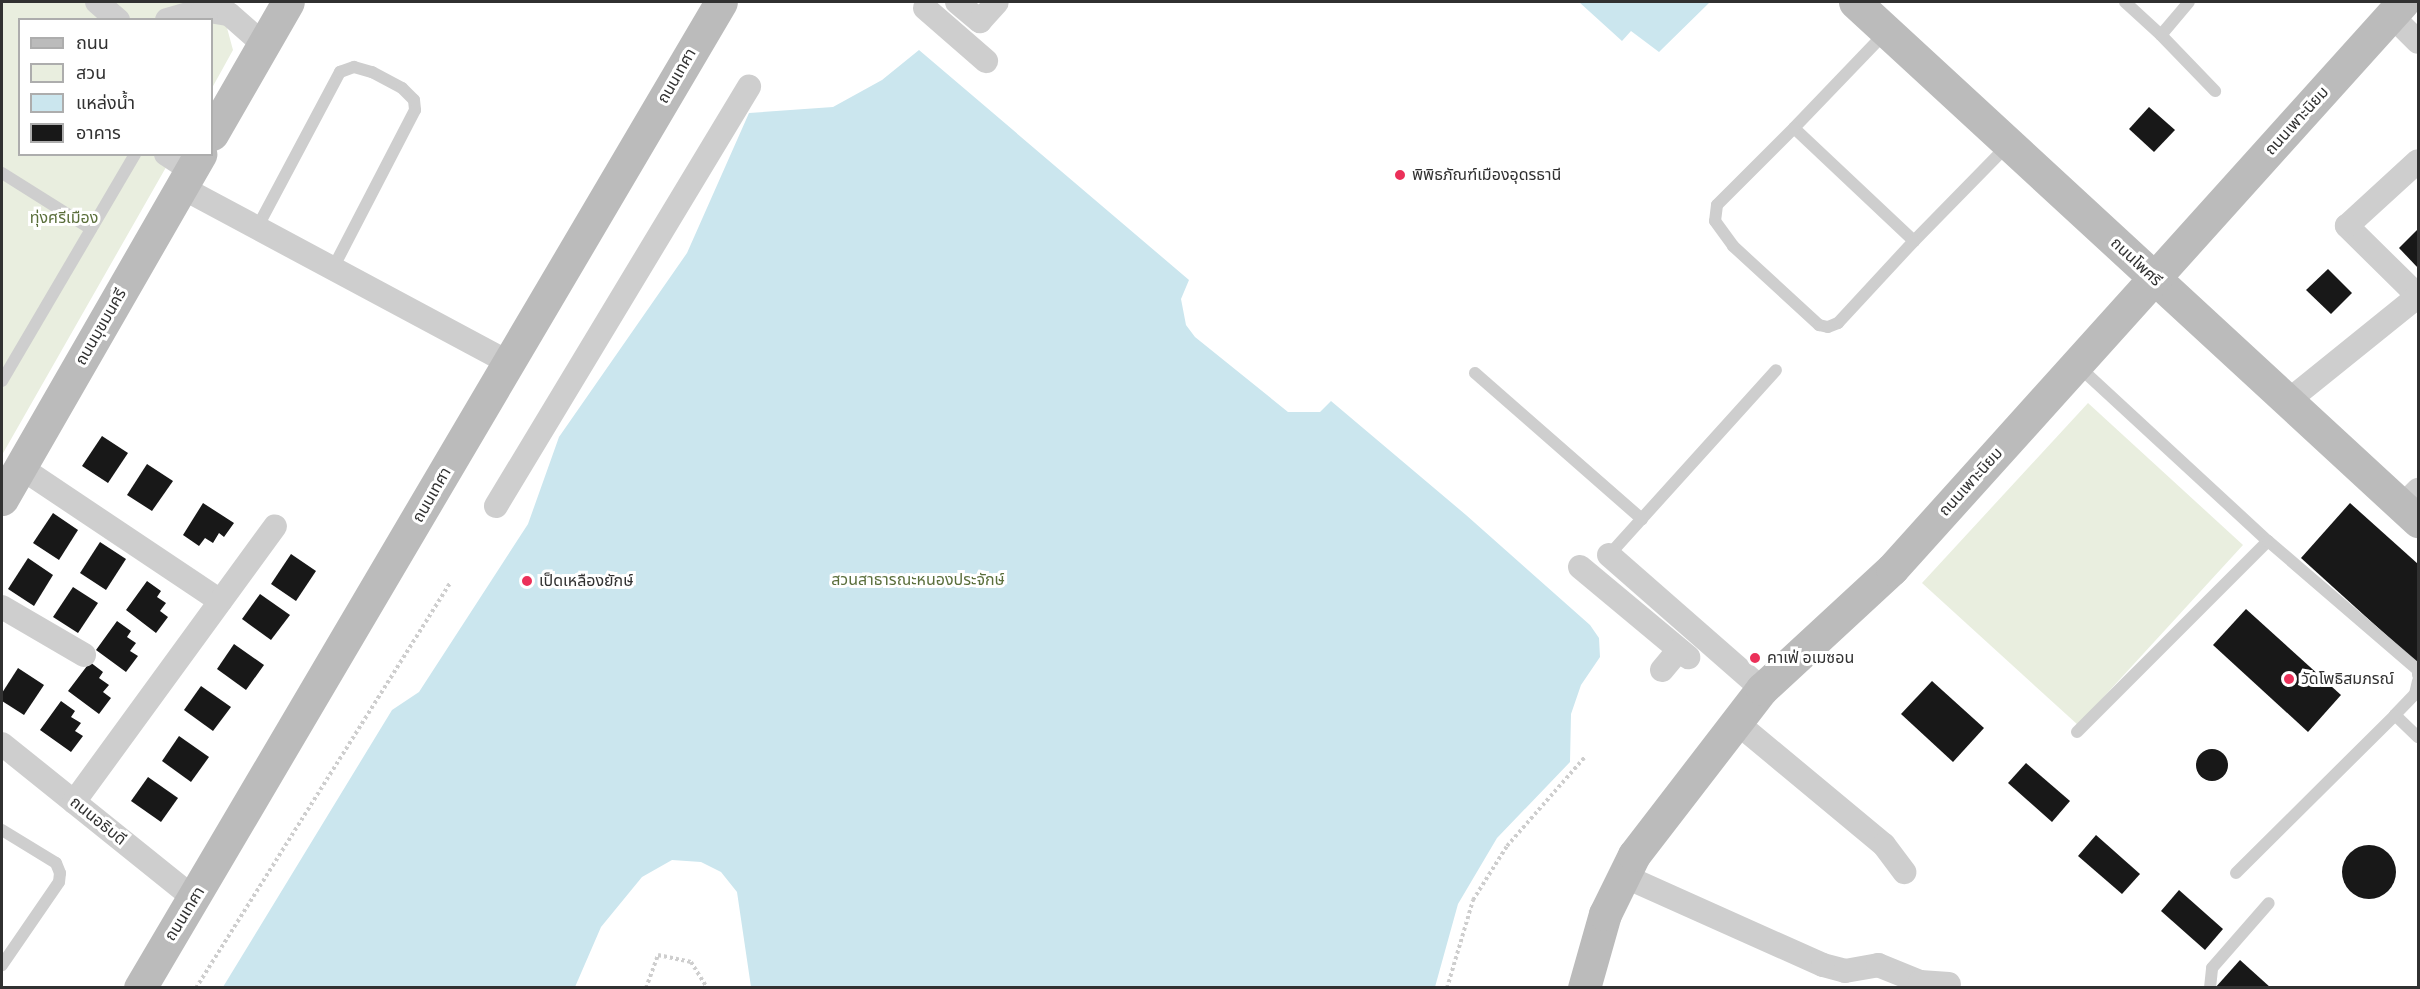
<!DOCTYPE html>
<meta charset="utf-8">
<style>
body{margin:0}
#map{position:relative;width:2420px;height:989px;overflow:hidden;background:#fff;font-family:Rubik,"Noto Sans Thai",sans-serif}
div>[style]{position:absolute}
.green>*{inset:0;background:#e9eedf}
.water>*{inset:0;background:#cbe6ee}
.building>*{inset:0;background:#181818}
.round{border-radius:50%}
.path>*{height:4px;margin-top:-2px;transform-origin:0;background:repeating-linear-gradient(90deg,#cecece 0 3px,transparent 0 6px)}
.lane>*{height:12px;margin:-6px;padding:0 6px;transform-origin:6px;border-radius:6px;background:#cecece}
.street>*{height:24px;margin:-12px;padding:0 12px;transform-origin:12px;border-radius:12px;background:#cecece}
.secondary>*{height:33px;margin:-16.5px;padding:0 16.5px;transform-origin:16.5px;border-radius:16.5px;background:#bbb}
.dots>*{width:16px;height:16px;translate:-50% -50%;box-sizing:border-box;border:3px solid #fff;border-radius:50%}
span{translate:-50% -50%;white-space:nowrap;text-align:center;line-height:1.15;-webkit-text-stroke:6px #fff;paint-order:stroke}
.street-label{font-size:16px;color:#313131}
.poi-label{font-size:16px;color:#313131}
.left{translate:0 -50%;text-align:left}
.park-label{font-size:16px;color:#5b6f3c}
.frame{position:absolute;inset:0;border:3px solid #313131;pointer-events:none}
.legend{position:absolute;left:18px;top:18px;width:195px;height:138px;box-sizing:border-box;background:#fff;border:2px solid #adadad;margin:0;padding:8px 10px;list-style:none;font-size:18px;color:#313131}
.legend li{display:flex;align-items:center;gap:12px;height:30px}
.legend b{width:30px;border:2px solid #adadad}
</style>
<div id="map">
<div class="green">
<i style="clip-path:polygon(2px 2px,220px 2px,233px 50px,212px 88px,212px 20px,20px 20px,20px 154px,173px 155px,2px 455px)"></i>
<i style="clip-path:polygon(2088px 403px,2243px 545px,2078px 725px,1922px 583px)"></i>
</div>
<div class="water">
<i style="clip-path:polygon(1579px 2px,1710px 2px,1659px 52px,1631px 31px,1622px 41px)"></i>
<i style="clip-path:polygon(919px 50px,1189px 280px,1181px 299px,1186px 325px,1195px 337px,1288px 412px,1320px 412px,1331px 401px,1466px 515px,1590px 625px,1599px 638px,1600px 657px,1581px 685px,1571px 714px,1570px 762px,1497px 838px,1458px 904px,1435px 987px,751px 987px,737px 892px,721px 872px,701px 862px,672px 860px,642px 877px,601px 927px,575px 987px,223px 987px,392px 710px,419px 692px,528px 524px,559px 437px,687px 253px,749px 113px,833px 107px,882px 80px)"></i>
</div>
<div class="building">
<i style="clip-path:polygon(2149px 107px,2175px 130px,2154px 152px,2129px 129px)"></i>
<i style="clip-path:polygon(2418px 229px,2418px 268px,2399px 248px)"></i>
<i style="clip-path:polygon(2328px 269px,2352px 293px,2331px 314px,2306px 290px)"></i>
<i style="clip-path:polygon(102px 436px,128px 453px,108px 483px,82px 466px)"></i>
<i style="clip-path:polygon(147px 464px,173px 481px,152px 511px,127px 495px)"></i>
<i style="clip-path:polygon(203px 503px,234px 523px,224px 537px,219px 533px,213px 543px,205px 538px,199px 546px,183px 535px)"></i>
<i style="clip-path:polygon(2350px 503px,2418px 564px,2418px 664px,2301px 558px)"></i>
<i style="clip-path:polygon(53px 513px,78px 530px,59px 560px,33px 543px)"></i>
<i style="clip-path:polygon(100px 542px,126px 559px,106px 590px,80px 573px)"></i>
<i style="clip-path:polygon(291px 554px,316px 571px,296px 601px,271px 584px)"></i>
<i style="clip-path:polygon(28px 558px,53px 575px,34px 606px,8px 589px)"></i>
<i style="clip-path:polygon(147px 581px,161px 591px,157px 597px,166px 603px,160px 611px,168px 617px,156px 633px,126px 610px)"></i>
<i style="clip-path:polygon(73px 587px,98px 603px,78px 633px,53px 617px)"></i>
<i style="clip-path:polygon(260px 594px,290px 615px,271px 640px,242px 619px)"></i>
<i style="clip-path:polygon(2246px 609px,2341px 695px,2308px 732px,2213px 645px)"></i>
<i style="clip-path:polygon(117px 621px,131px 631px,127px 637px,136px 643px,130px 651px,138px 656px,126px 672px,96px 650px)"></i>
<i style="clip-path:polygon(234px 644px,264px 665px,246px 690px,217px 669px)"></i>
<i style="clip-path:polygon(90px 662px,103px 672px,99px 678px,109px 685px,103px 692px,111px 698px,99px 714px,68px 691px)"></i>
<i style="clip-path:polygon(18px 668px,44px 685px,24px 715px,2px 701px,2px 693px)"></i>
<i style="clip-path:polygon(1932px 681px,1984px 728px,1953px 762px,1901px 714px)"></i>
<i style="clip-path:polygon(201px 686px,231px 707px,213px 731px,184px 710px)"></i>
<i style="clip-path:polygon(61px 701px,75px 711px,71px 717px,81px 723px,75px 731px,83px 736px,71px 752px,40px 730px)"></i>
<i style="clip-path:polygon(179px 736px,209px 757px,191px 782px,162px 761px)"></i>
<i class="round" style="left:2196px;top:749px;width:32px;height:32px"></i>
<i style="clip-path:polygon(2026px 763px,2070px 801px,2052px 822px,2008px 783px)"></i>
<i style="clip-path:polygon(148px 777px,178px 798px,161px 822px,131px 801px)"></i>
<i style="clip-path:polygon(2096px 835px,2140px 874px,2122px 894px,2078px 856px)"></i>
<i class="round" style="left:2342px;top:845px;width:54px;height:54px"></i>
<i style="clip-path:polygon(2179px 890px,2223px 929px,2205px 950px,2161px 911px)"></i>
<i style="clip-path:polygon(2240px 960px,2271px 988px,2215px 988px)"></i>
</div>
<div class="path">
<i style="left:196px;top:988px;width:478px;rotate:-57.9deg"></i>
<i style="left:646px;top:988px;width:35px;rotate:-70deg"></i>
<i style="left:658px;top:955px;width:34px;rotate:12deg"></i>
<i style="left:691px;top:962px;width:31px;rotate:58deg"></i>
<i style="left:1447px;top:988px;width:92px;rotate:-73.5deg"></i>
<i style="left:1473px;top:900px;width:64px;rotate:-57.8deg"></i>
<i style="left:1507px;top:846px;width:118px;rotate:-48.8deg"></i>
</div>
<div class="lane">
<i style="left:2125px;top:2px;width:49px;rotate:42.5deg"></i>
<i style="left:2161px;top:35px;width:43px;rotate:-49.7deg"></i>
<i style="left:1887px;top:31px;width:134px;rotate:133.8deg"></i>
<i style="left:1794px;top:128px;width:165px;rotate:43.3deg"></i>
<i style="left:1914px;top:241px;width:134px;rotate:-45.6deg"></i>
<i style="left:2161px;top:35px;width:78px;rotate:46deg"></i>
<i style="left:1794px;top:128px;width:109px;rotate:135deg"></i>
<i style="left:1717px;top:205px;width:16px;rotate:97deg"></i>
<i style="left:1715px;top:221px;width:31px;rotate:54deg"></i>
<i style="left:1733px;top:246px;width:117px;rotate:42.6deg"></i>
<i style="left:1819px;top:325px;width:9px;rotate:13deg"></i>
<i style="left:1828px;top:327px;width:11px;rotate:-22deg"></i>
<i style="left:1838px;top:323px;width:112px;rotate:-47.2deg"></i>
<i style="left:2px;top:173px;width:105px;rotate:32.2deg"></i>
<i style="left:257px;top:228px;width:177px;rotate:-62deg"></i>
<i style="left:340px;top:72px;width:15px;rotate:-20deg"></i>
<i style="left:354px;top:67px;width:19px;rotate:16deg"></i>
<i style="left:372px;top:72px;width:34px;rotate:28deg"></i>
<i style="left:402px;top:88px;width:17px;rotate:45deg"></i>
<i style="left:414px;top:100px;width:10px;rotate:84deg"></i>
<i style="left:415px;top:110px;width:178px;rotate:117.4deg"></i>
<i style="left:2077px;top:365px;width:260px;rotate:42.7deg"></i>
<i style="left:1475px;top:373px;width:222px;rotate:41.2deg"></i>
<i style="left:2px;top:381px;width:263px;rotate:-59.6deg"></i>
<i style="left:1609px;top:555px;width:249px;rotate:-47.9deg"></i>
<i style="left:2418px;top:681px;width:13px;rotate:103deg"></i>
<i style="left:2415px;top:694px;width:29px;rotate:134deg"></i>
<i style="left:2395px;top:715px;width:32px;rotate:44deg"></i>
<i style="left:2077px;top:732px;width:270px;rotate:-45deg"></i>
<i style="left:2268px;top:541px;width:198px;rotate:40.7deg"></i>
<i style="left:2418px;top:670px;width:5px;rotate:90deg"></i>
<i style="left:2px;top:830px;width:63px;rotate:31.4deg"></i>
<i style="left:56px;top:863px;width:11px;rotate:68deg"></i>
<i style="left:60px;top:873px;width:9px;rotate:96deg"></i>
<i style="left:59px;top:882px;width:101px;rotate:124.5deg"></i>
<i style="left:2236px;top:873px;width:224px;rotate:-44.8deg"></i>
<i style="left:2210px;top:988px;width:20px;rotate:-84deg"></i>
<i style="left:2212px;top:968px;width:86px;rotate:-48.8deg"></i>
</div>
<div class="street">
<i style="left:97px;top:2px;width:28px;rotate:41deg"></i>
<i style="left:957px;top:2px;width:30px;rotate:40deg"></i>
<i style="left:980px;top:21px;width:25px;rotate:-48deg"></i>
<i style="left:925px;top:8px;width:81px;rotate:41deg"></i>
<i style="left:2391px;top:15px;width:38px;rotate:45deg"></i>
<i style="left:167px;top:20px;width:37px;rotate:-16deg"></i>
<i style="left:203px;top:10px;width:26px;rotate:9deg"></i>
<i style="left:229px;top:14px;width:45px;rotate:41.4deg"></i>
<i style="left:166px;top:154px;width:30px;rotate:33deg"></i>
<i style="left:181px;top:187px;width:372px;rotate:28.2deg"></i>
<i style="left:2418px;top:296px;width:100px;rotate:-135.4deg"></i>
<i style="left:2347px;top:226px;width:96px;rotate:-42.5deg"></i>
<i style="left:2288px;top:401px;width:167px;rotate:-38.9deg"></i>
<i style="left:20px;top:467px;width:241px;rotate:33.8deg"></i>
<i style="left:496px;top:506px;width:490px;rotate:-58.9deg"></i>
<i style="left:2402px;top:506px;width:23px;rotate:-45deg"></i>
<i style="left:1609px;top:555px;width:203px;rotate:41.2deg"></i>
<i style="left:1580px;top:567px;width:141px;rotate:39.8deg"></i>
<i style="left:2px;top:607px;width:95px;rotate:30.3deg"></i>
<i style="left:1662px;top:670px;width:26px;rotate:-50deg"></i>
<i style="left:1736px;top:722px;width:192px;rotate:39.7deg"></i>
<i style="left:1884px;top:845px;width:34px;rotate:53deg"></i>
<i style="left:2px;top:744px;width:248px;rotate:38.8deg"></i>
<i style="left:74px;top:802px;width:341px;rotate:-53.9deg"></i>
<i style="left:1624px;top:876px;width:218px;rotate:24.1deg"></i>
<i style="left:1823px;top:965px;width:23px;rotate:15deg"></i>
<i style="left:1845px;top:971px;width:34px;rotate:-10deg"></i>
<i style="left:1878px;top:965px;width:45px;rotate:22deg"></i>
<i style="left:1920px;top:982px;width:29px;rotate:4deg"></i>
</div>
<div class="secondary">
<i style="left:1855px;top:2px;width:766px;rotate:42.67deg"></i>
<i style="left:212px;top:134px;width:152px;rotate:-60.1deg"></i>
<i style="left:2px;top:499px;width:398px;rotate:-60.1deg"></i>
<i style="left:140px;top:988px;width:1144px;rotate:-59.49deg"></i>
<i style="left:1584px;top:988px;width:77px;rotate:-74.2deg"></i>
<i style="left:1605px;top:914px;width:66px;rotate:-63.8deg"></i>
<i style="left:1634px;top:855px;width:210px;rotate:-52.4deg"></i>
<i style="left:1762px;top:689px;width:177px;rotate:-42.7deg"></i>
<i style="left:1892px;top:569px;width:763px;rotate:-47.97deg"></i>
</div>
<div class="dots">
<i style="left:1400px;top:175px;background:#eb3059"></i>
<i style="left:527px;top:581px;background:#eb3059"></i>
<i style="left:1755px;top:658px;background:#eb3059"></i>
<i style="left:2289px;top:679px;background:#eb3059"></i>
</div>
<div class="street-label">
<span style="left:677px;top:76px;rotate:-60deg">ถนนเทศา</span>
<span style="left:2297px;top:121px;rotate:-48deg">ถนนเพาะนิยม</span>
<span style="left:2136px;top:262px;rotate:43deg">ถนนโพศรี</span>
<span style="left:101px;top:327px;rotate:-60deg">ถนนมุขมนครี</span>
<span style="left:1971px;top:482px;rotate:-48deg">ถนนเพาะนิยม</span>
<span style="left:432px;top:495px;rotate:-60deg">ถนนเทศา</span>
<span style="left:98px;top:821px;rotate:39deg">ถนนอธิบดี</span>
<span style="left:185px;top:914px;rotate:-58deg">ถนนเทศา</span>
</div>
<div class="poi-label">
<span class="left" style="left:1412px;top:175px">พิพิธภัณฑ์เมืองอุดรธานี</span>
<span class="left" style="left:539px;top:581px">เป็ดเหลืองยักษ์</span>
<span class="left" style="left:1767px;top:658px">คาเฟ่ อเมซอน</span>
<span class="left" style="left:2301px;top:679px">วัดโพธิสมภรณ์</span>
</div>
<div class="park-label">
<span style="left:64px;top:218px">ทุ่งศรีเมือง</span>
<span style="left:918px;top:580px">สวนสาธารณะหนองประจักษ์</span>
</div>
<div class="frame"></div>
<ul class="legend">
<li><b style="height:8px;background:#bbb"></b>ถนน</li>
<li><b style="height:16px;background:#e9eedf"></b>สวน</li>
<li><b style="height:16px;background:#cbe6ee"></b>แหล่งน้ำ</li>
<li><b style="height:16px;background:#181818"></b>อาคาร</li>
</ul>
</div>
